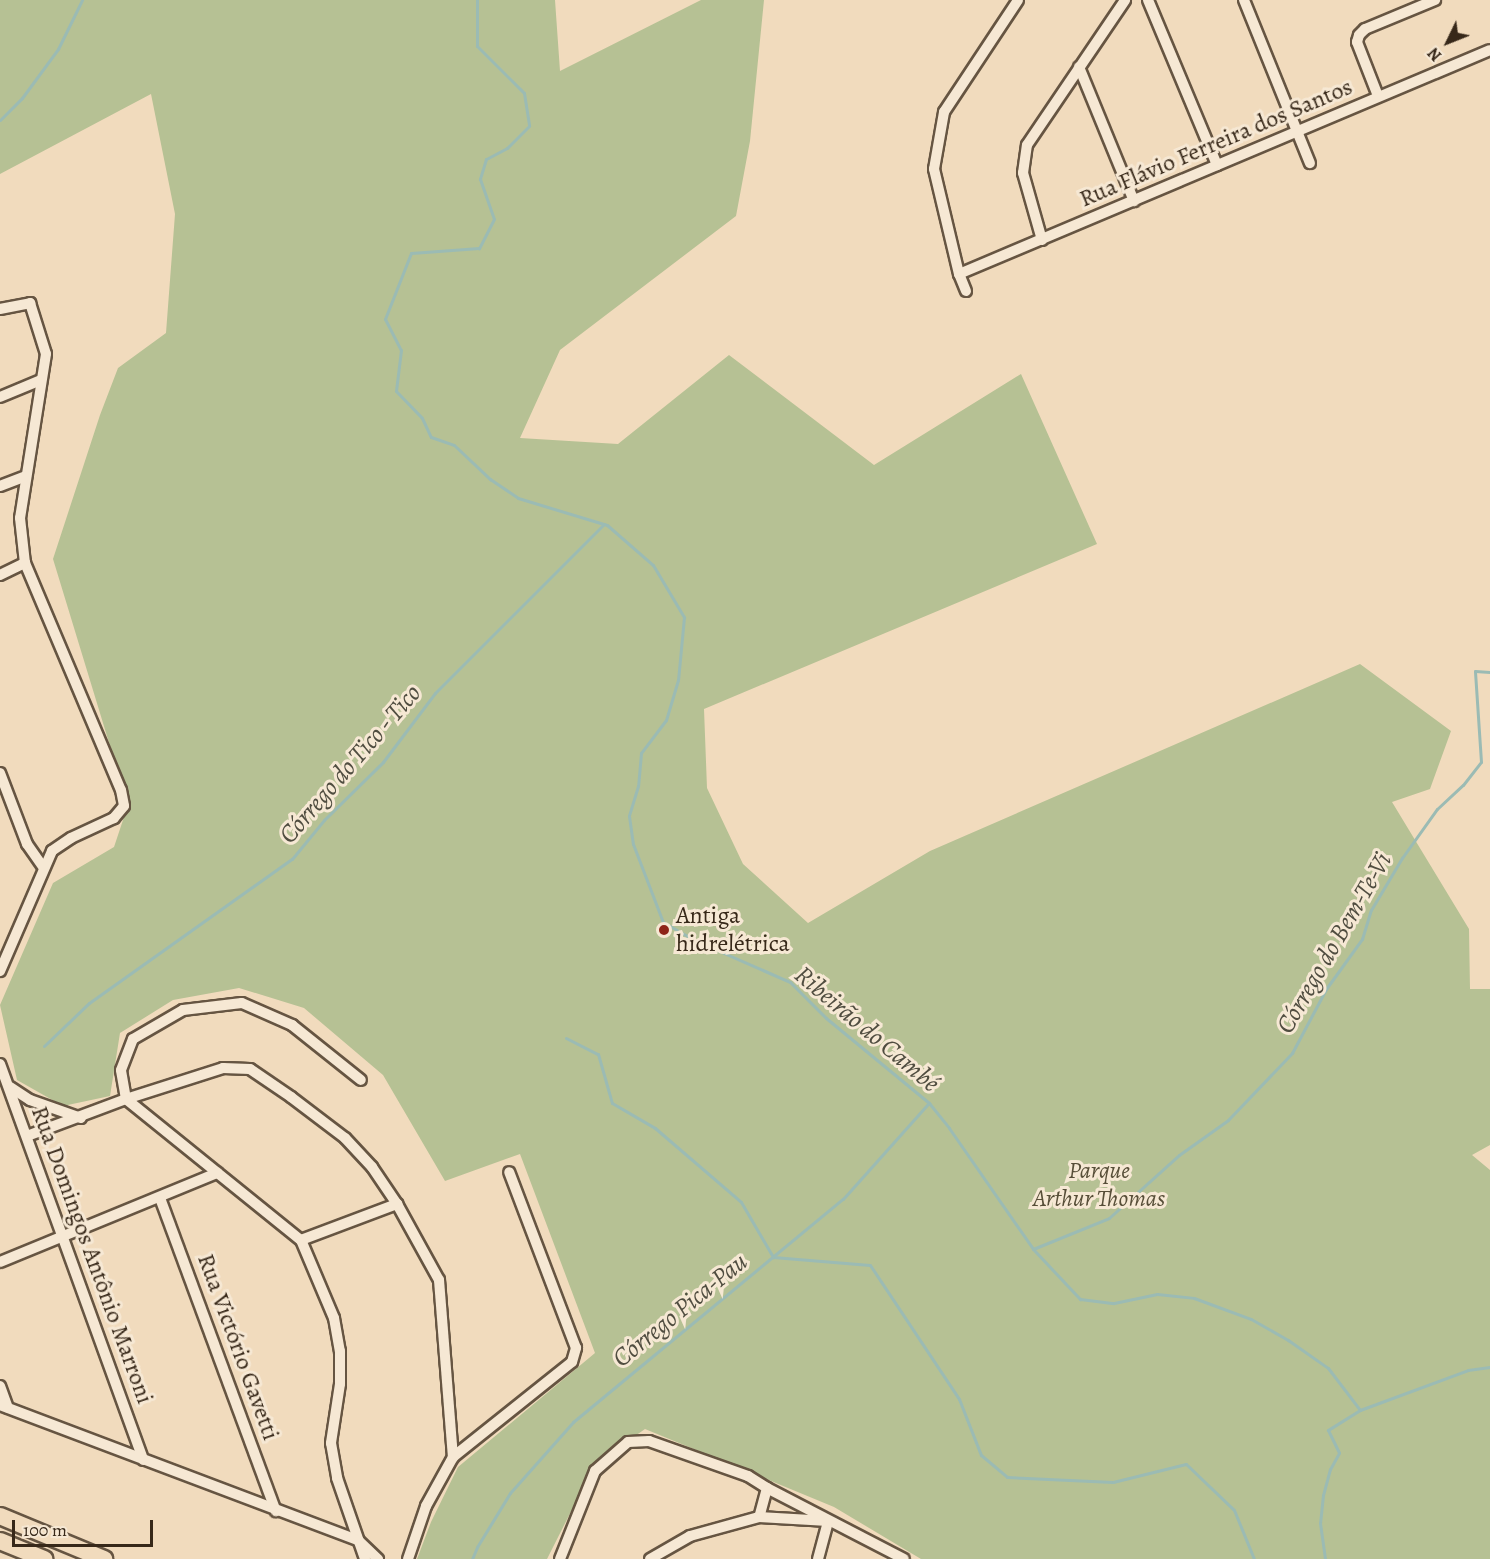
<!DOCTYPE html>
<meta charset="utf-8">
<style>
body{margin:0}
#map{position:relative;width:1490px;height:1559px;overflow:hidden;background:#f1dbbd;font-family:Alegreya,serif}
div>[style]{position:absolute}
.green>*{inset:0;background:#b6c194}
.stream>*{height:3px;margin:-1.5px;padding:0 1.5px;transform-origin:1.5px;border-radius:1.5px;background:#9bbbb4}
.roads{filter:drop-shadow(2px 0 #665542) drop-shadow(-2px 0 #665542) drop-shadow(0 2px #665542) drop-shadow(0 -2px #665542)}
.minor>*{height:10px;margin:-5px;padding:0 5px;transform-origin:5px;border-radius:5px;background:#f6e8d4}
.primary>*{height:16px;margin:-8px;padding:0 8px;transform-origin:8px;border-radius:8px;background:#f1dbbd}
.dots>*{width:16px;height:16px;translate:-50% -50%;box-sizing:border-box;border:3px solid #f6e8d4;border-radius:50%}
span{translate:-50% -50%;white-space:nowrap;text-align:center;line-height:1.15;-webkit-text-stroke:6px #f6e8d4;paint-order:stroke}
.street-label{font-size:24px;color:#372819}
.poi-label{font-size:24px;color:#372819}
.left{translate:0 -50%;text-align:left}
.park-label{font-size:24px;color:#574e38;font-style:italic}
.water-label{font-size:26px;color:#504d40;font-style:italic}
.north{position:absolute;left:1418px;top:12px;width:60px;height:60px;-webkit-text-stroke:4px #f6e8d4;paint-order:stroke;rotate:227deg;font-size:16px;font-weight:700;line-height:24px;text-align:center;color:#372819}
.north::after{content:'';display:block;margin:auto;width:21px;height:27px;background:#372819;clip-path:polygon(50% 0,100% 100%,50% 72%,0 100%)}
.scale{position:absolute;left:12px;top:1520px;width:141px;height:27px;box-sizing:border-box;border:3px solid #372819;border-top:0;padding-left:8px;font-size:18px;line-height:21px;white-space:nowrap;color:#372819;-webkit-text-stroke:4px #f6e8d4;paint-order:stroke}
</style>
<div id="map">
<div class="green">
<i style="clip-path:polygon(0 0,555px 0,560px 71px,701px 0,764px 0,750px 141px,736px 216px,560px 350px,520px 438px,618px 444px,729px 355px,874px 465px,1021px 374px,1097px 544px,704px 709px,707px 788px,743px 864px,808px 923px,930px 851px,1360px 664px,1451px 731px,1430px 789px,1392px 802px,1469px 929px,1470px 989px,1490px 989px,1490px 1145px,1472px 1155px,1490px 1170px,1490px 1559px,921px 1559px,834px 1507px,645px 1429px,595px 1464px,547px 1559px,417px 1559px,431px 1522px,458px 1467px,595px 1353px,520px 1154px,445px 1181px,383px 1075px,304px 1008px,239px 988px,173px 1000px,120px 1033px,110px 1096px,63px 1106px,17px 1080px,0 1005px,53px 883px,114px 847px,128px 805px,53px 559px,100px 415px,118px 368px,166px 333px,175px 214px,151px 94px,0 174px)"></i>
</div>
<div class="stream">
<i style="left:477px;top:0;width:46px;rotate:90deg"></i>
<i style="left:477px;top:46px;width:66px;rotate:45deg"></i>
<i style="left:524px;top:93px;width:33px;rotate:81deg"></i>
<i style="left:529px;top:126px;width:31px;rotate:135deg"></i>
<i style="left:507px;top:148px;width:24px;rotate:152deg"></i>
<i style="left:486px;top:159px;width:21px;rotate:107deg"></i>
<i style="left:480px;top:179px;width:42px;rotate:70.7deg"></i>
<i style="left:494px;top:219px;width:33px;rotate:117deg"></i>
<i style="left:479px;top:248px;width:68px;rotate:175.8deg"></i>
<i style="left:411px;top:253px;width:71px;rotate:111.5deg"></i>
<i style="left:385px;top:319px;width:35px;rotate:63deg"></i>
<i style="left:401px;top:350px;width:41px;rotate:97deg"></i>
<i style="left:396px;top:391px;width:37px;rotate:46deg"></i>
<i style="left:422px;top:418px;width:21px;rotate:65deg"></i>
<i style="left:431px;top:437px;width:24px;rotate:19deg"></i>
<i style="left:454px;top:445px;width:50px;rotate:43.4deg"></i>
<i style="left:490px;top:479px;width:34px;rotate:34deg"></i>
<i style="left:518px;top:498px;width:93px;rotate:16.9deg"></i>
<i style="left:607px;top:525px;width:61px;rotate:41deg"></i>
<i style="left:653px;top:565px;width:61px;rotate:59.2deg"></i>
<i style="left:684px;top:617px;width:63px;rotate:95.4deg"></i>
<i style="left:678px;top:680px;width:42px;rotate:106.7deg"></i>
<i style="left:666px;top:720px;width:41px;rotate:127.1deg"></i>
<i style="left:641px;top:753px;width:33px;rotate:95deg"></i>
<i style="left:638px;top:786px;width:31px;rotate:107deg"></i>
<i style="left:629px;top:816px;width:28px;rotate:82deg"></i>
<i style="left:633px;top:844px;width:84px;rotate:69deg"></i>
<i style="left:663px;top:922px;width:36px;rotate:30deg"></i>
<i style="left:694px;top:940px;width:105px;rotate:23.6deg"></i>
<i style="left:790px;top:982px;width:51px;rotate:45deg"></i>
<i style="left:826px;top:1018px;width:134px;rotate:39.5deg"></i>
<i style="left:929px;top:1103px;width:32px;rotate:51deg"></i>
<i style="left:949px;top:1128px;width:147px;rotate:55.2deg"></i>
<i style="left:1033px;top:1249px;width:69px;rotate:46.8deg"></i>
<i style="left:1080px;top:1299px;width:34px;rotate:7deg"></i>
<i style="left:1114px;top:1303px;width:44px;rotate:-11.8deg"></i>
<i style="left:1157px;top:1294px;width:37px;rotate:6deg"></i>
<i style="left:1194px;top:1298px;width:61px;rotate:20.2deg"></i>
<i style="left:1251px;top:1319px;width:43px;rotate:29.6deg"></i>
<i style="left:1288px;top:1340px;width:49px;rotate:35deg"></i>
<i style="left:1328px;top:1368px;width:53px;rotate:52.7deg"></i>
<i style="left:1360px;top:1410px;width:38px;rotate:148deg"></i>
<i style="left:1328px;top:1430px;width:25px;rotate:64deg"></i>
<i style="left:1339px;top:1453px;width:18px;rotate:119deg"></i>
<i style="left:1330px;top:1469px;width:27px;rotate:105deg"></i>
<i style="left:1323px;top:1495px;width:28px;rotate:96deg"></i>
<i style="left:1320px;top:1523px;width:36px;rotate:82deg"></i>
<i style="left:0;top:120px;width:31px;rotate:-45deg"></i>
<i style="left:22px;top:98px;width:61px;rotate:-53.7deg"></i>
<i style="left:58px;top:49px;width:55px;rotate:-63.9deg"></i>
<i style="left:566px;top:1038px;width:36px;rotate:27deg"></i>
<i style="left:598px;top:1054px;width:51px;rotate:74.1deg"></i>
<i style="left:612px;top:1103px;width:50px;rotate:30.2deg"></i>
<i style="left:655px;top:1128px;width:113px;rotate:40.7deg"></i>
<i style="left:741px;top:1202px;width:64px;rotate:59.8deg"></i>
<i style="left:773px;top:1257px;width:97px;rotate:4.7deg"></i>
<i style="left:870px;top:1265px;width:161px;rotate:56.4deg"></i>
<i style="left:959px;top:1399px;width:60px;rotate:68.6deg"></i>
<i style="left:981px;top:1455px;width:34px;rotate:40deg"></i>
<i style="left:1007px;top:1477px;width:106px;rotate:2.7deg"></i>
<i style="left:1113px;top:1482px;width:75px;rotate:-13.9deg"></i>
<i style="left:1186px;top:1464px;width:66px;rotate:43.8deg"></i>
<i style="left:1234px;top:1510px;width:53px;rotate:67.8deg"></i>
<i style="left:44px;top:1046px;width:62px;rotate:-43.7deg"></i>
<i style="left:89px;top:1003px;width:249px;rotate:-35.4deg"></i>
<i style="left:292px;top:859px;width:50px;rotate:-50.6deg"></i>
<i style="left:324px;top:820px;width:83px;rotate:-44.5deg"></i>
<i style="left:383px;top:762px;width:86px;rotate:-53deg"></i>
<i style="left:435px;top:693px;width:239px;rotate:-45deg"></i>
<i style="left:1033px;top:1249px;width:82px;rotate:-22.2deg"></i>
<i style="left:1109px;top:1218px;width:94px;rotate:-42deg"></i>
<i style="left:1179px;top:1155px;width:60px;rotate:-35.5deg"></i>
<i style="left:1228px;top:1120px;width:93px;rotate:-46.3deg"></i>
<i style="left:1292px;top:1053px;width:72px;rotate:-62deg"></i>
<i style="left:1326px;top:989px;width:62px;rotate:-54.2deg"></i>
<i style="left:1362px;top:939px;width:30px;rotate:-73deg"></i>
<i style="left:1371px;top:910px;width:61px;rotate:-59.2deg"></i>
<i style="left:1402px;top:858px;width:60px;rotate:-54.5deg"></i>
<i style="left:1437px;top:809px;width:35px;rotate:-43deg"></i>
<i style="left:1463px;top:785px;width:29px;rotate:-52deg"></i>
<i style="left:1481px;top:762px;width:91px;rotate:-93.8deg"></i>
<i style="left:1475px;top:671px;width:15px;rotate:4deg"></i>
<i style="left:1360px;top:1410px;width:115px;rotate:-20.3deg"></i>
<i style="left:1468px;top:1370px;width:22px;rotate:-8deg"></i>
<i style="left:472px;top:1559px;width:13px;rotate:-67deg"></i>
<i style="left:477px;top:1547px;width:63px;rotate:-58.6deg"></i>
<i style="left:510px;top:1493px;width:95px;rotate:-48.4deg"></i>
<i style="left:573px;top:1422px;width:350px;rotate:-39.6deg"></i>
<i style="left:843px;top:1199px;width:127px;rotate:-48.2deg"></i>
</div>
<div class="roads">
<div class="minor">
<i style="left:1148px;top:0;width:179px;rotate:67.3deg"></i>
<i style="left:1244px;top:0;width:176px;rotate:68deg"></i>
<i style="left:1079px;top:67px;width:145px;rotate:67.7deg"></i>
<i style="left:1378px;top:96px;width:58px;rotate:-111.3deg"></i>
<i style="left:1357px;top:42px;width:7px;rotate:-74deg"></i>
<i style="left:1359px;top:35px;width:8px;rotate:-45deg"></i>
<i style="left:1365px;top:29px;width:76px;rotate:-22.5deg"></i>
<i style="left:1042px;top:240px;width:70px;rotate:-105.8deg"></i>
<i style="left:1023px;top:173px;width:28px;rotate:-82deg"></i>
<i style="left:1027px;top:145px;width:175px;rotate:-55.9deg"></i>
<i style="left:959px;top:274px;width:576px;rotate:-22.87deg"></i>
<i style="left:966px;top:291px;width:18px;rotate:-112deg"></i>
<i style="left:959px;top:274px;width:108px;rotate:-103.4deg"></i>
<i style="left:934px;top:169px;width:58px;rotate:-80deg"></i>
<i style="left:944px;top:112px;width:134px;rotate:-56.5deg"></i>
<i style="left:0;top:309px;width:31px;rotate:-11deg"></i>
<i style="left:30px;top:303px;width:53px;rotate:72.6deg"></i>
<i style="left:46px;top:354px;width:166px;rotate:99deg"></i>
<i style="left:20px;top:518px;width:45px;rotate:83.7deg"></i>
<i style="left:25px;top:563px;width:246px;rotate:67.1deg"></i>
<i style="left:121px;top:790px;width:16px;rotate:79deg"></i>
<i style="left:124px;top:806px;width:16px;rotate:130deg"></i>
<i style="left:114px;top:818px;width:47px;rotate:155.1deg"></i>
<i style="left:71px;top:838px;width:23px;rotate:146deg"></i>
<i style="left:52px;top:851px;width:131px;rotate:113.4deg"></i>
<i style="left:0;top:397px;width:44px;rotate:-22.5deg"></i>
<i style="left:0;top:486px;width:28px;rotate:-21deg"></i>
<i style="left:0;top:575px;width:28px;rotate:-26deg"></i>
<i style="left:0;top:773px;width:76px;rotate:69.2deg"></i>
<i style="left:27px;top:844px;width:29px;rotate:55deg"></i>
<i style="left:0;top:1064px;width:421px;rotate:70.1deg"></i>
<i style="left:10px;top:1087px;width:24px;rotate:33deg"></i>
<i style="left:30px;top:1100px;width:54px;rotate:19.4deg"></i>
<i style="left:126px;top:1099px;width:225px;rotate:38.9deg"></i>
<i style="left:301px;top:1240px;width:85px;rotate:67.1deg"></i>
<i style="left:334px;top:1318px;width:34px;rotate:80deg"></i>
<i style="left:340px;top:1351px;width:33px;rotate:90deg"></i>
<i style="left:340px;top:1384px;width:60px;rotate:98.7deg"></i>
<i style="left:331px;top:1443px;width:36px;rotate:80deg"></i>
<i style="left:337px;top:1478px;width:86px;rotate:70.9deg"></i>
<i style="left:126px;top:1099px;width:29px;rotate:-100deg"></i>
<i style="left:121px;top:1070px;width:33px;rotate:-69deg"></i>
<i style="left:133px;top:1039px;width:58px;rotate:-30.1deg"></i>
<i style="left:183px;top:1010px;width:59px;rotate:-6.8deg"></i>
<i style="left:242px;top:1003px;width:55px;rotate:23.7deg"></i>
<i style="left:292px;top:1025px;width:88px;rotate:38.6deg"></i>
<i style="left:27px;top:1136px;width:106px;rotate:-20.5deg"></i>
<i style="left:126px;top:1099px;width:102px;rotate:-17.7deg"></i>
<i style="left:223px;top:1068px;width:27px;rotate:2deg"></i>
<i style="left:250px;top:1069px;width:50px;rotate:34.3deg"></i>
<i style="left:291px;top:1097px;width:68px;rotate:37.2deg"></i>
<i style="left:345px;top:1138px;width:40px;rotate:47deg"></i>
<i style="left:372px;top:1167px;width:45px;rotate:56deg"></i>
<i style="left:397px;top:1204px;width:87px;rotate:61.1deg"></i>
<i style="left:439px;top:1280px;width:178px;rotate:85.5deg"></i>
<i style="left:160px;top:1198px;width:334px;rotate:69.7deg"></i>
<i style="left:301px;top:1240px;width:103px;rotate:-20.6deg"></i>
<i style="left:0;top:1262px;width:235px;rotate:-22.3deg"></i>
<i style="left:0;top:1386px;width:23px;rotate:70deg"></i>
<i style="left:0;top:1405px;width:383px;rotate:20.7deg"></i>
<i style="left:358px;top:1540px;width:28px;rotate:44deg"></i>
<i style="left:767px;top:1488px;width:154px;rotate:27.4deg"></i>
<i style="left:408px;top:1559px;width:56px;rotate:-71.2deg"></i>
<i style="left:426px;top:1506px;width:56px;rotate:-61.1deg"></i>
<i style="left:453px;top:1457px;width:152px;rotate:-38.6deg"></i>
<i style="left:572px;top:1362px;width:15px;rotate:-74deg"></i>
<i style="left:576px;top:1348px;width:188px;rotate:-110.8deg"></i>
<i style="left:560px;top:1559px;width:95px;rotate:-68.3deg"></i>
<i style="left:595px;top:1471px;width:44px;rotate:-41.3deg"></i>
<i style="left:628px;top:1442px;width:21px;rotate:-3deg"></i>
<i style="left:649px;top:1441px;width:105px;rotate:19.5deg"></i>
<i style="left:748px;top:1476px;width:22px;rotate:32deg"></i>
<i style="left:767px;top:1488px;width:30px;rotate:105deg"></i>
<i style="left:650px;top:1559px;width:46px;rotate:-29.9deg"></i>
<i style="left:690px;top:1536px;width:72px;rotate:-15.4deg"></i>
<i style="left:759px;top:1517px;width:69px;rotate:3.3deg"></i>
<i style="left:818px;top:1559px;width:39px;rotate:-75deg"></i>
</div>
<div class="primary">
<i style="left:0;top:1516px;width:113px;rotate:22.5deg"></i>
<i style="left:0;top:1541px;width:48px;rotate:22.2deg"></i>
</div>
</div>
<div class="dots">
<i style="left:664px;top:930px;background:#8f2418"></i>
</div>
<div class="street-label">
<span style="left:1216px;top:143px;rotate:-23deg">Rua Flávio Ferreira dos Santos</span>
<span style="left:92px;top:1255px;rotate:70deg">Rua Domingos Antônio Marroni</span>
<span style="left:238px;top:1347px;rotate:70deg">Rua Victório Gavetti</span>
</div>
<div class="poi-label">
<span class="left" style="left:676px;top:930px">Antiga<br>hidrelétrica</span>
</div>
<div class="park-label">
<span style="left:1099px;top:1185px">Parque<br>Arthur Thomas</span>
</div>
<div class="water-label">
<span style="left:350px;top:764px;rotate:-49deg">Córrego do Tico - Tico</span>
<span style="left:1334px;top:943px;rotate:-60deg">Córrego do Bem-Te-Vi</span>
<span style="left:867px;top:1029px;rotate:40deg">Ribeirão do Cambé</span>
<span style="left:680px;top:1310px;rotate:-39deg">Córrego Pica-Pau</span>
</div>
<div class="north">N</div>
<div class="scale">100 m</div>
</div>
